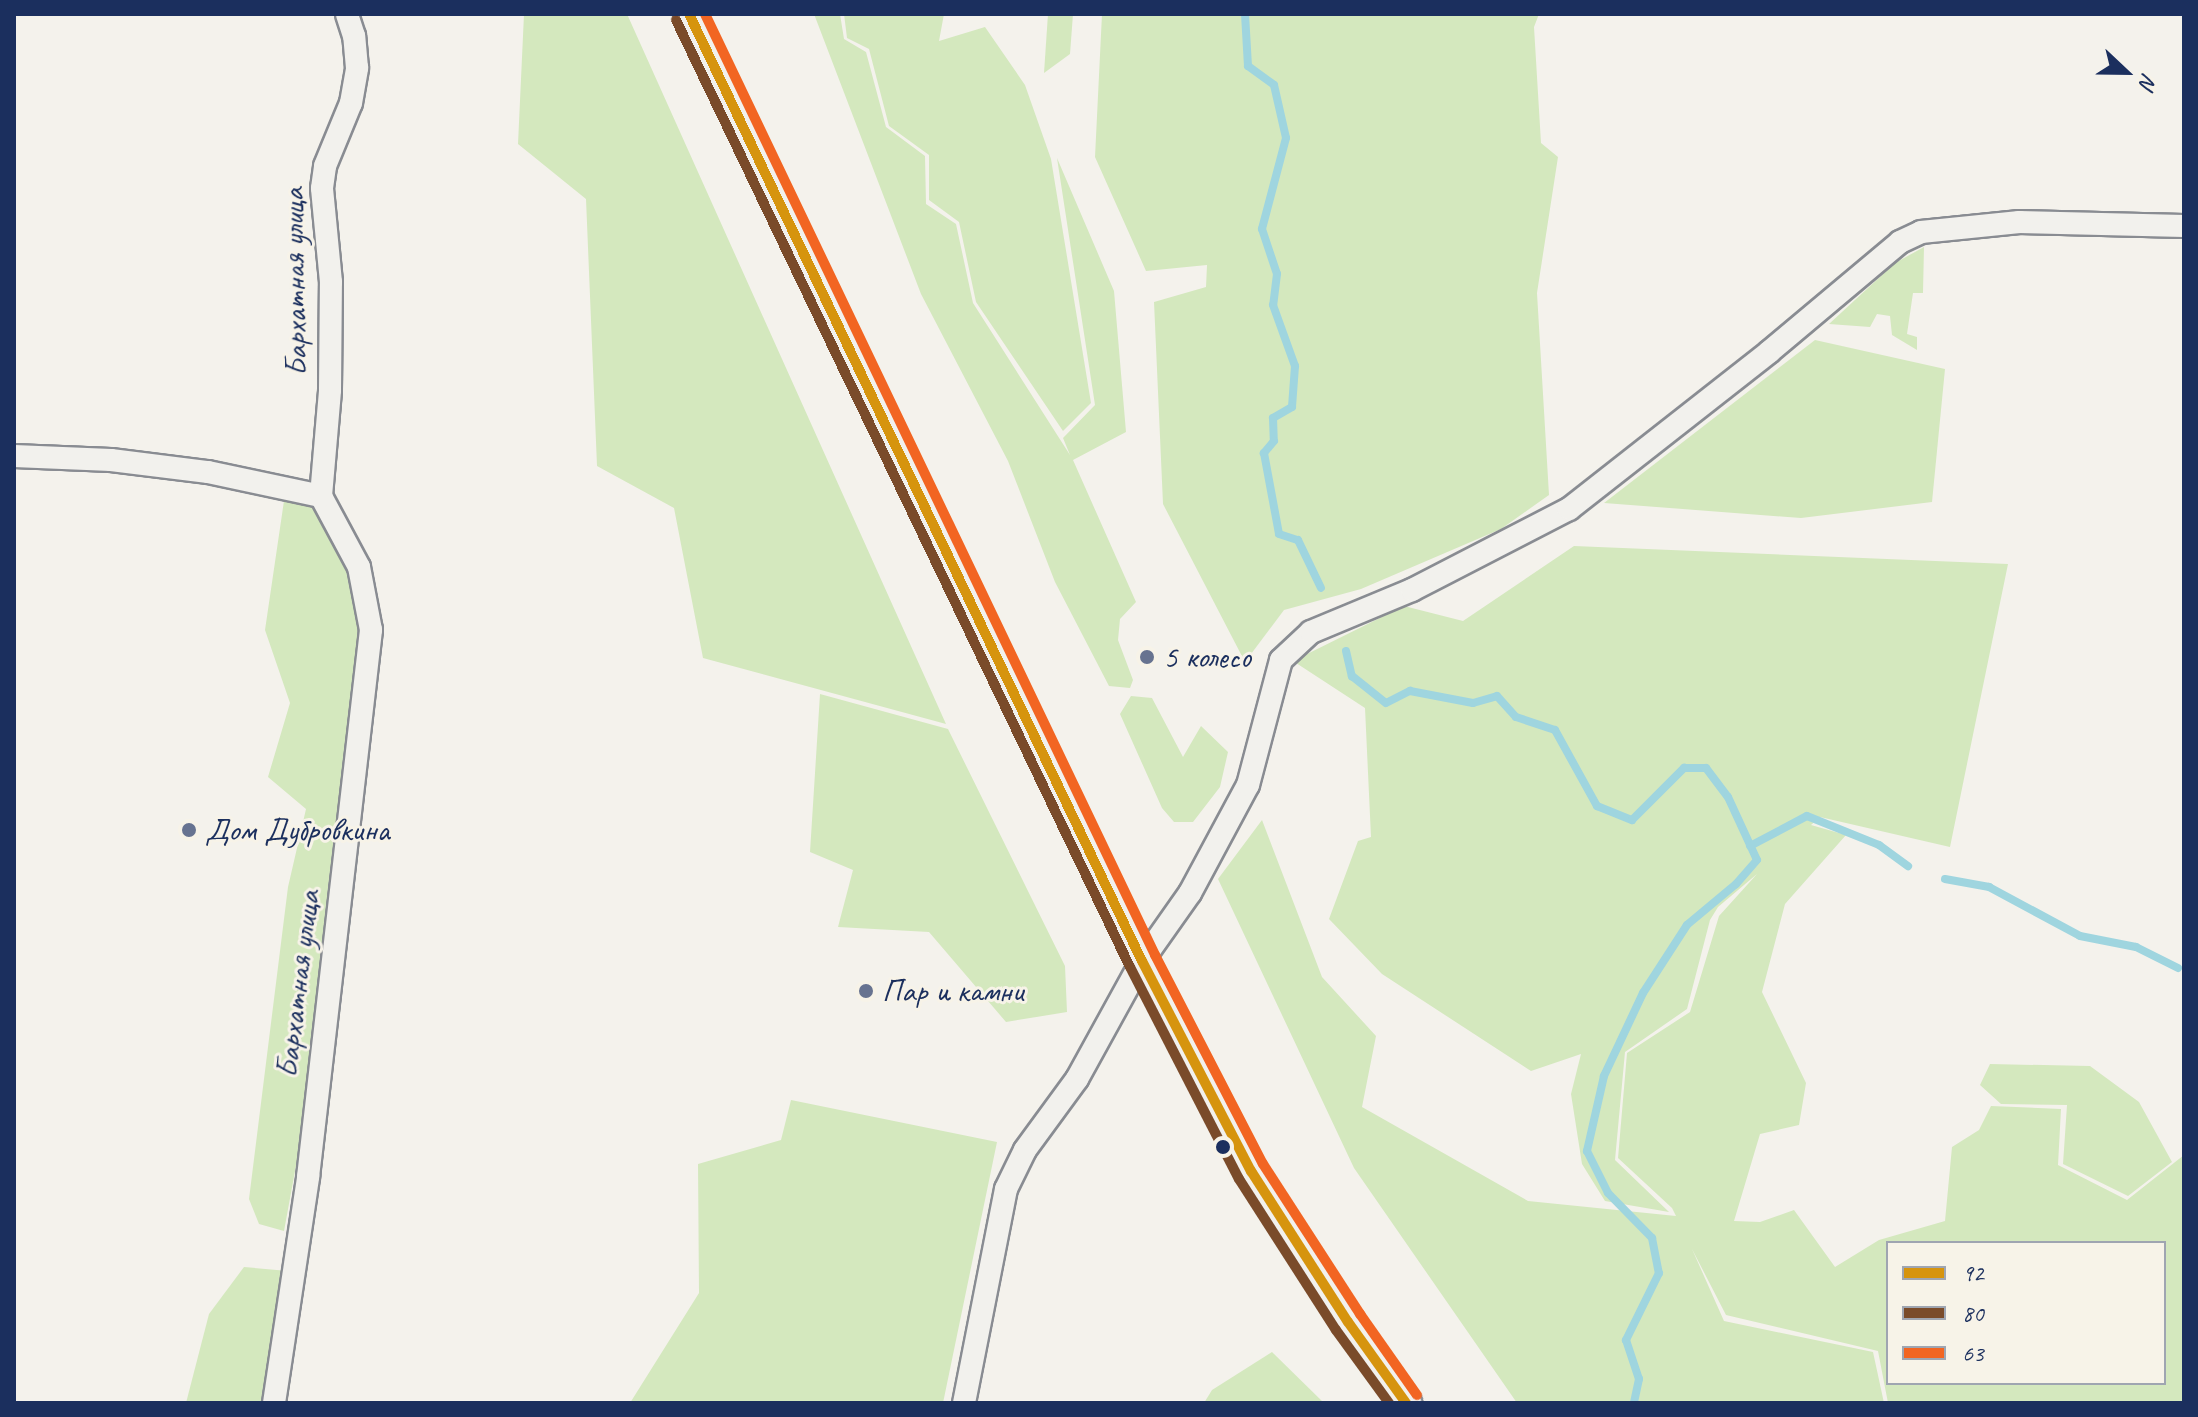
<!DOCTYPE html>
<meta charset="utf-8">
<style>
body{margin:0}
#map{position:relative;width:2198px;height:1417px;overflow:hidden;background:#f4f2ec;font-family:Caveat,sans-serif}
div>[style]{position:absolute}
.green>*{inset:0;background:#d4e8be}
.stream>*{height:8px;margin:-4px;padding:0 4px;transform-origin:4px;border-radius:4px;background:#9fd5df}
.roads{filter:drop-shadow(2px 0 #898c92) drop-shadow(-2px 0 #898c92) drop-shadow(0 2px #898c92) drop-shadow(0 -2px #898c92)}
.street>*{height:22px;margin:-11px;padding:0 11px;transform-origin:11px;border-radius:11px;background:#f2f1ed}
.secondary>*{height:30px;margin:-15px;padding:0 15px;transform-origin:15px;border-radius:15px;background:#f2f1ed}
.bus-1>*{height:10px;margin:-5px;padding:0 5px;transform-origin:5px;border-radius:5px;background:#d6940e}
.bus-2>*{height:10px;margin:-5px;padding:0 5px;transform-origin:5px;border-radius:5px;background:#7a4b2a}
.bus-3>*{height:10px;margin:-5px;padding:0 5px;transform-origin:5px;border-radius:5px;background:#f26522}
.dots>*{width:22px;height:22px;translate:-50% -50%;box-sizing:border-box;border:4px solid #f7f3e8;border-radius:50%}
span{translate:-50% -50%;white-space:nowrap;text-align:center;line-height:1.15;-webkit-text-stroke:6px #f7f3e8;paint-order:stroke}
.street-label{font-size:32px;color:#1b2f5e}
.poi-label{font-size:32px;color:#1b2f5e}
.left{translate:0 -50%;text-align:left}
.frame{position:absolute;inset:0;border:16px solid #1b2f5e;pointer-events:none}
.legend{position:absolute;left:1886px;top:1241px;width:280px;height:144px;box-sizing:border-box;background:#f7f3e8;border:2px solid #9fa5b1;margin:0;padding:10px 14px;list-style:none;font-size:24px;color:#1b2f5e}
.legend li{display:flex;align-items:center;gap:16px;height:40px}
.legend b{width:40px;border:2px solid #9fa5b1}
.north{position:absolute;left:2086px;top:32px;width:80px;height:80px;-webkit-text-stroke:6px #f7f3e8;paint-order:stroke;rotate:112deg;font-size:22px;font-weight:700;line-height:32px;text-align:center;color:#1b2f5e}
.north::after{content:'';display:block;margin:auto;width:28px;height:36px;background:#1b2f5e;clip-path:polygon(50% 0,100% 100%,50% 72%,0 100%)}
</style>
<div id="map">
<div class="green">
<i style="clip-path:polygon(524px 14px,627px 14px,946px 724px,703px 658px,674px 508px,597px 466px,586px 199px,518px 144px)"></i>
<i style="clip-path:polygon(814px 14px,840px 14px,844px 39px,866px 52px,886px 127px,925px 156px,926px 204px,956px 224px,973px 303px,1070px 455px,1063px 438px,1095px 405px,1057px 158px,1114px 291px,1126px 432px,1073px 460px,1136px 602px,1120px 619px,1118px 640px,1133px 680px,1130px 688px,1109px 686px,1055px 582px,1008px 461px,921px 294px)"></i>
<i style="clip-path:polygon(844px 14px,944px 14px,939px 41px,985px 27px,1025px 85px,1051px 159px,1091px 403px,1063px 431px,976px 302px,959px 222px,929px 200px,929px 155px,889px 126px,869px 49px,847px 38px)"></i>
<i style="clip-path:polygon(1048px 14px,1073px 14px,1070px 54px,1044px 73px)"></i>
<i style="clip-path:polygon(1102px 14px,1539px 14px,1534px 27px,1541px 143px,1558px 157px,1537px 293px,1549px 495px,1501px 529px,1361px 589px,1284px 610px,1245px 662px,1163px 504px,1154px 302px,1206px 287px,1207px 265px,1146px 271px,1095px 157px)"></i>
<i style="clip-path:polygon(1924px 247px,1923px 293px,1913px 293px,1907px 334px,1917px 337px,1917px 350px,1892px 335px,1890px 316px,1877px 314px,1870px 327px,1829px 324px,1895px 263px)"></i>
<i style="clip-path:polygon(1815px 340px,1945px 369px,1932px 502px,1801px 518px,1604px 503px)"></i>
<i style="clip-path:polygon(285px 494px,318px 508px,356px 585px,363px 640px,318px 1046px,284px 1231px,259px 1224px,249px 1199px,288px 887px,306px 809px,268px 777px,290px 703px,265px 630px)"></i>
<i style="clip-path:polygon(evenodd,1574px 546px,2008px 564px,1950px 847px,1820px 817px,1811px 825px,1846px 835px,1785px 904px,1762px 992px,1806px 1083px,1799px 1125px,1760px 1134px,1734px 1221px,1760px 1222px,1794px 1210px,1835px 1267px,1879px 1240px,1945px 1221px,1952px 1147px,1979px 1130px,1991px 1106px,2061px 1109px,2058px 1165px,2127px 1200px,2184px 1155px,2184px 1403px,1888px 1403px,1878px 1351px,1726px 1315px,1692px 1249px,1724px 1321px,1873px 1352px,1884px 1403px,1517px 1403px,1354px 1168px,1218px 879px,1262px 820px,1322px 977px,1376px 1036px,1362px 1107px,1528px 1201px,1676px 1216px,1672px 1208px,1618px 1158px,1627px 1053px,1690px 1012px,1719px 916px,1757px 874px,1718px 907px,1710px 920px,1687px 1009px,1625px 1052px,1615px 1160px,1669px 1212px,1605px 1201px,1582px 1164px,1571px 1094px,1581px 1054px,1531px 1071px,1382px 974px,1329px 919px,1358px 841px,1371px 837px,1365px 708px,1293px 661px,1404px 606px,1463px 621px,1574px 546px,1888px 1243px,2164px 1243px,2164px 1383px,1888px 1383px,1888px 1243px)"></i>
<i style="clip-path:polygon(820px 694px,948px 729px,1065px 966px,1067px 1012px,1006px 1022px,929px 932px,838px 927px,853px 870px,810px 852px)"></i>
<i style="clip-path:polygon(1131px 696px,1152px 698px,1183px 757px,1201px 726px,1228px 752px,1220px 787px,1193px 822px,1174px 822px,1162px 808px,1120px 714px)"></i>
<i style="clip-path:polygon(1990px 1064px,2090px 1066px,2139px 1102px,2172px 1162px,2128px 1196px,2063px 1164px,2067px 1105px,2001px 1104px,1980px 1085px)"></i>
<i style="clip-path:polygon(791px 1100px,997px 1142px,943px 1403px,630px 1403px,699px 1293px,698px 1164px,781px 1140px)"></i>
<i style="clip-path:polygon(244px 1267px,288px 1271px,267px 1403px,186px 1403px,209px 1314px)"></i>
<i style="clip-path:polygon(1272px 1352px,1324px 1403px,1204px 1403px,1212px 1390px)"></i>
</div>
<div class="stream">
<i style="left:1245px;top:14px;width:52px;rotate:86.7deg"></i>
<i style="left:1248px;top:66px;width:32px;rotate:36deg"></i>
<i style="left:1274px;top:85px;width:54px;rotate:77.2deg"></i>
<i style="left:1286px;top:138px;width:94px;rotate:104.8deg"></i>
<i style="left:1262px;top:229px;width:47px;rotate:71.6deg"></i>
<i style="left:1277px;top:274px;width:31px;rotate:97deg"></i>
<i style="left:1273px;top:305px;width:65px;rotate:70.2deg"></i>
<i style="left:1295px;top:366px;width:41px;rotate:94.2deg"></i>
<i style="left:1292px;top:407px;width:22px;rotate:150deg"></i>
<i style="left:1273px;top:418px;width:23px;rotate:88deg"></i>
<i style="left:1274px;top:441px;width:16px;rotate:130deg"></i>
<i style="left:1264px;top:453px;width:82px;rotate:79.5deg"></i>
<i style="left:1279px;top:534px;width:20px;rotate:18deg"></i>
<i style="left:1298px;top:540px;width:53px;rotate:64.4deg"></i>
<i style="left:1346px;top:651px;width:26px;rotate:77deg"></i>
<i style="left:1352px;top:676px;width:43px;rotate:38.5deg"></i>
<i style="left:1386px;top:703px;width:27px;rotate:-27deg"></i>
<i style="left:1410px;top:691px;width:64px;rotate:10.8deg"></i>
<i style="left:1473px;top:703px;width:25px;rotate:-16deg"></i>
<i style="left:1497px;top:696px;width:28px;rotate:48deg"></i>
<i style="left:1516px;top:717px;width:41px;rotate:18.4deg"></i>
<i style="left:1555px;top:730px;width:87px;rotate:61.1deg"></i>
<i style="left:1597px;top:806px;width:38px;rotate:22deg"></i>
<i style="left:1632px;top:820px;width:74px;rotate:-45deg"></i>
<i style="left:1684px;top:768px;width:22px"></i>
<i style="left:1706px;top:768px;width:36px;rotate:53deg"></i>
<i style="left:1728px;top:797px;width:69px;rotate:65.3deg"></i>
<i style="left:1757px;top:860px;width:32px;rotate:131deg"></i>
<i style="left:1736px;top:884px;width:64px;rotate:140.1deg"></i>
<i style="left:1687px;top:925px;width:81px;rotate:122.9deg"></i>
<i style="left:1643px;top:993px;width:92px;rotate:115.2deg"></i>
<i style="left:1604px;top:1076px;width:77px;rotate:102.8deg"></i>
<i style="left:1587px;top:1151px;width:47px;rotate:63.4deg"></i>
<i style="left:1608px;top:1193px;width:63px;rotate:45.6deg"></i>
<i style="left:1652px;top:1238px;width:36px;rotate:79deg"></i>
<i style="left:1659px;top:1273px;width:75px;rotate:116.2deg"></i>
<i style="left:1626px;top:1340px;width:41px;rotate:71.6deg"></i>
<i style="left:1639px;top:1379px;width:25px;rotate:102deg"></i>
<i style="left:1750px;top:846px;width:64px;rotate:-27.8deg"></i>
<i style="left:1807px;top:816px;width:78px;rotate:21.9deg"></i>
<i style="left:1879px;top:845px;width:36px;rotate:36deg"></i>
<i style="left:1945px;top:879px;width:45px;rotate:10.3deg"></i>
<i style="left:1989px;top:887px;width:103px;rotate:28.3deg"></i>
<i style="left:2080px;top:936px;width:57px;rotate:11.1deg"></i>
<i style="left:2136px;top:947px;width:47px;rotate:26.6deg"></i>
</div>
<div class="roads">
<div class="street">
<i style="left:14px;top:456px;width:97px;rotate:2.4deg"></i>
<i style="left:111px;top:460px;width:98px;rotate:7.1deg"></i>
<i style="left:208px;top:472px;width:116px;rotate:12deg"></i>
<i style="left:274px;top:1403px;width:229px;rotate:-81.4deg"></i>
<i style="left:308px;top:1177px;width:551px;rotate:-83.43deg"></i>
<i style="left:371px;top:630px;width:64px;rotate:-100.8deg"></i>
<i style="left:359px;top:567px;width:81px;rotate:-118.2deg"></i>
<i style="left:321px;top:496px;width:106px;rotate:-85.1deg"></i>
<i style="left:330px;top:390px;width:108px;rotate:-89.5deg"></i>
<i style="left:331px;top:282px;width:94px;rotate:-95.5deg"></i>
<i style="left:322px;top:188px;width:22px;rotate:-82deg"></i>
<i style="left:325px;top:166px;width:68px;rotate:-67.6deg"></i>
<i style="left:351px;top:103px;width:36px;rotate:-80deg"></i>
<i style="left:357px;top:68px;width:32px;rotate:-95deg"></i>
<i style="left:354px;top:36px;width:23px;rotate:-108deg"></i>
<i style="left:964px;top:1403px;width:218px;rotate:-78.9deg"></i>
<i style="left:1006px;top:1189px;width:43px;rotate:-64deg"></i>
<i style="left:1025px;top:1150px;width:88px;rotate:-53.8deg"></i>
<i style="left:1077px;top:1079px;width:135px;rotate:-61.2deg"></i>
<i style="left:1142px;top:961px;width:83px;rotate:-54.8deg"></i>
<i style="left:1190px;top:893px;width:123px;rotate:-61.8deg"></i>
<i style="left:1248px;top:785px;width:129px;rotate:-75.2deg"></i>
<i style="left:1281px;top:660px;width:41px;rotate:-43deg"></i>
<i style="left:1311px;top:632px;width:109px;rotate:-22.6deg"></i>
<i style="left:1412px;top:590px;width:177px;rotate:-27.3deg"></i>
<i style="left:1569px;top:509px;width:254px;rotate:-38.1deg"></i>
<i style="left:1769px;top:352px;width:171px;rotate:-40deg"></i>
<i style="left:1900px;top:242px;width:23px;rotate:-25deg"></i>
<i style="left:1921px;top:232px;width:99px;rotate:-5.8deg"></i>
<i style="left:2019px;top:222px;width:165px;rotate:1.4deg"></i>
</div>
<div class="secondary">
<i style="left:689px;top:14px;width:1050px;rotate:64.44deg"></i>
<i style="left:1142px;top:961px;width:237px;rotate:62.6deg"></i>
<i style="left:1251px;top:1171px;width:179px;rotate:57.3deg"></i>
<i style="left:1348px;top:1322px;width:100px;rotate:54.4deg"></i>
</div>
</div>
<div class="bus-1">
<i style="left:689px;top:14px;width:1050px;rotate:64.44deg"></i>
<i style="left:1142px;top:961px;width:237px;rotate:62.6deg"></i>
<i style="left:1251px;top:1171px;width:179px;rotate:57.3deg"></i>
<i style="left:1348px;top:1322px;width:100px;rotate:54.4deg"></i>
</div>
<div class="bus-2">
<i style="left:676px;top:20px;width:1050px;rotate:64.39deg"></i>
<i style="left:1130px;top:967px;width:238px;rotate:62.8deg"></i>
<i style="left:1239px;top:1179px;width:179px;rotate:57.3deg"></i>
<i style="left:1336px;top:1330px;width:90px;rotate:54deg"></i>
</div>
<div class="bus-3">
<i style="left:705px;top:14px;width:1043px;rotate:64.44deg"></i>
<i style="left:1155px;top:955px;width:235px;rotate:62.7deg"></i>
<i style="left:1263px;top:1164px;width:179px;rotate:57.1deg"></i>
<i style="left:1360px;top:1314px;width:99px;rotate:54.9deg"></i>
</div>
<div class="dots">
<i style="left:1147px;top:657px;background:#677390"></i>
<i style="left:189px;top:830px;background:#677390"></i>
<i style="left:866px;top:991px;background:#677390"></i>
<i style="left:1223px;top:1147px;background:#1b2f5e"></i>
</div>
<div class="street-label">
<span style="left:295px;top:282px;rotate:-91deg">Бархатная улица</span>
<span style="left:298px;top:984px;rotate:-83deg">Бархатная улица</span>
</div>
<div class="poi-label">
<span class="left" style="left:1163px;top:657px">5 колесо</span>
<span class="left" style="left:205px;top:830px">Дом Дубровкина</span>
<span class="left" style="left:882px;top:991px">Пар и камни</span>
</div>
<div class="frame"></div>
<ul class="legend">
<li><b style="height:10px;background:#d6940e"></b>92</li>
<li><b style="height:10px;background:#7a4b2a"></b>80</li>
<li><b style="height:10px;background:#f26522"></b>63</li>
</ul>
<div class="north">N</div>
</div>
